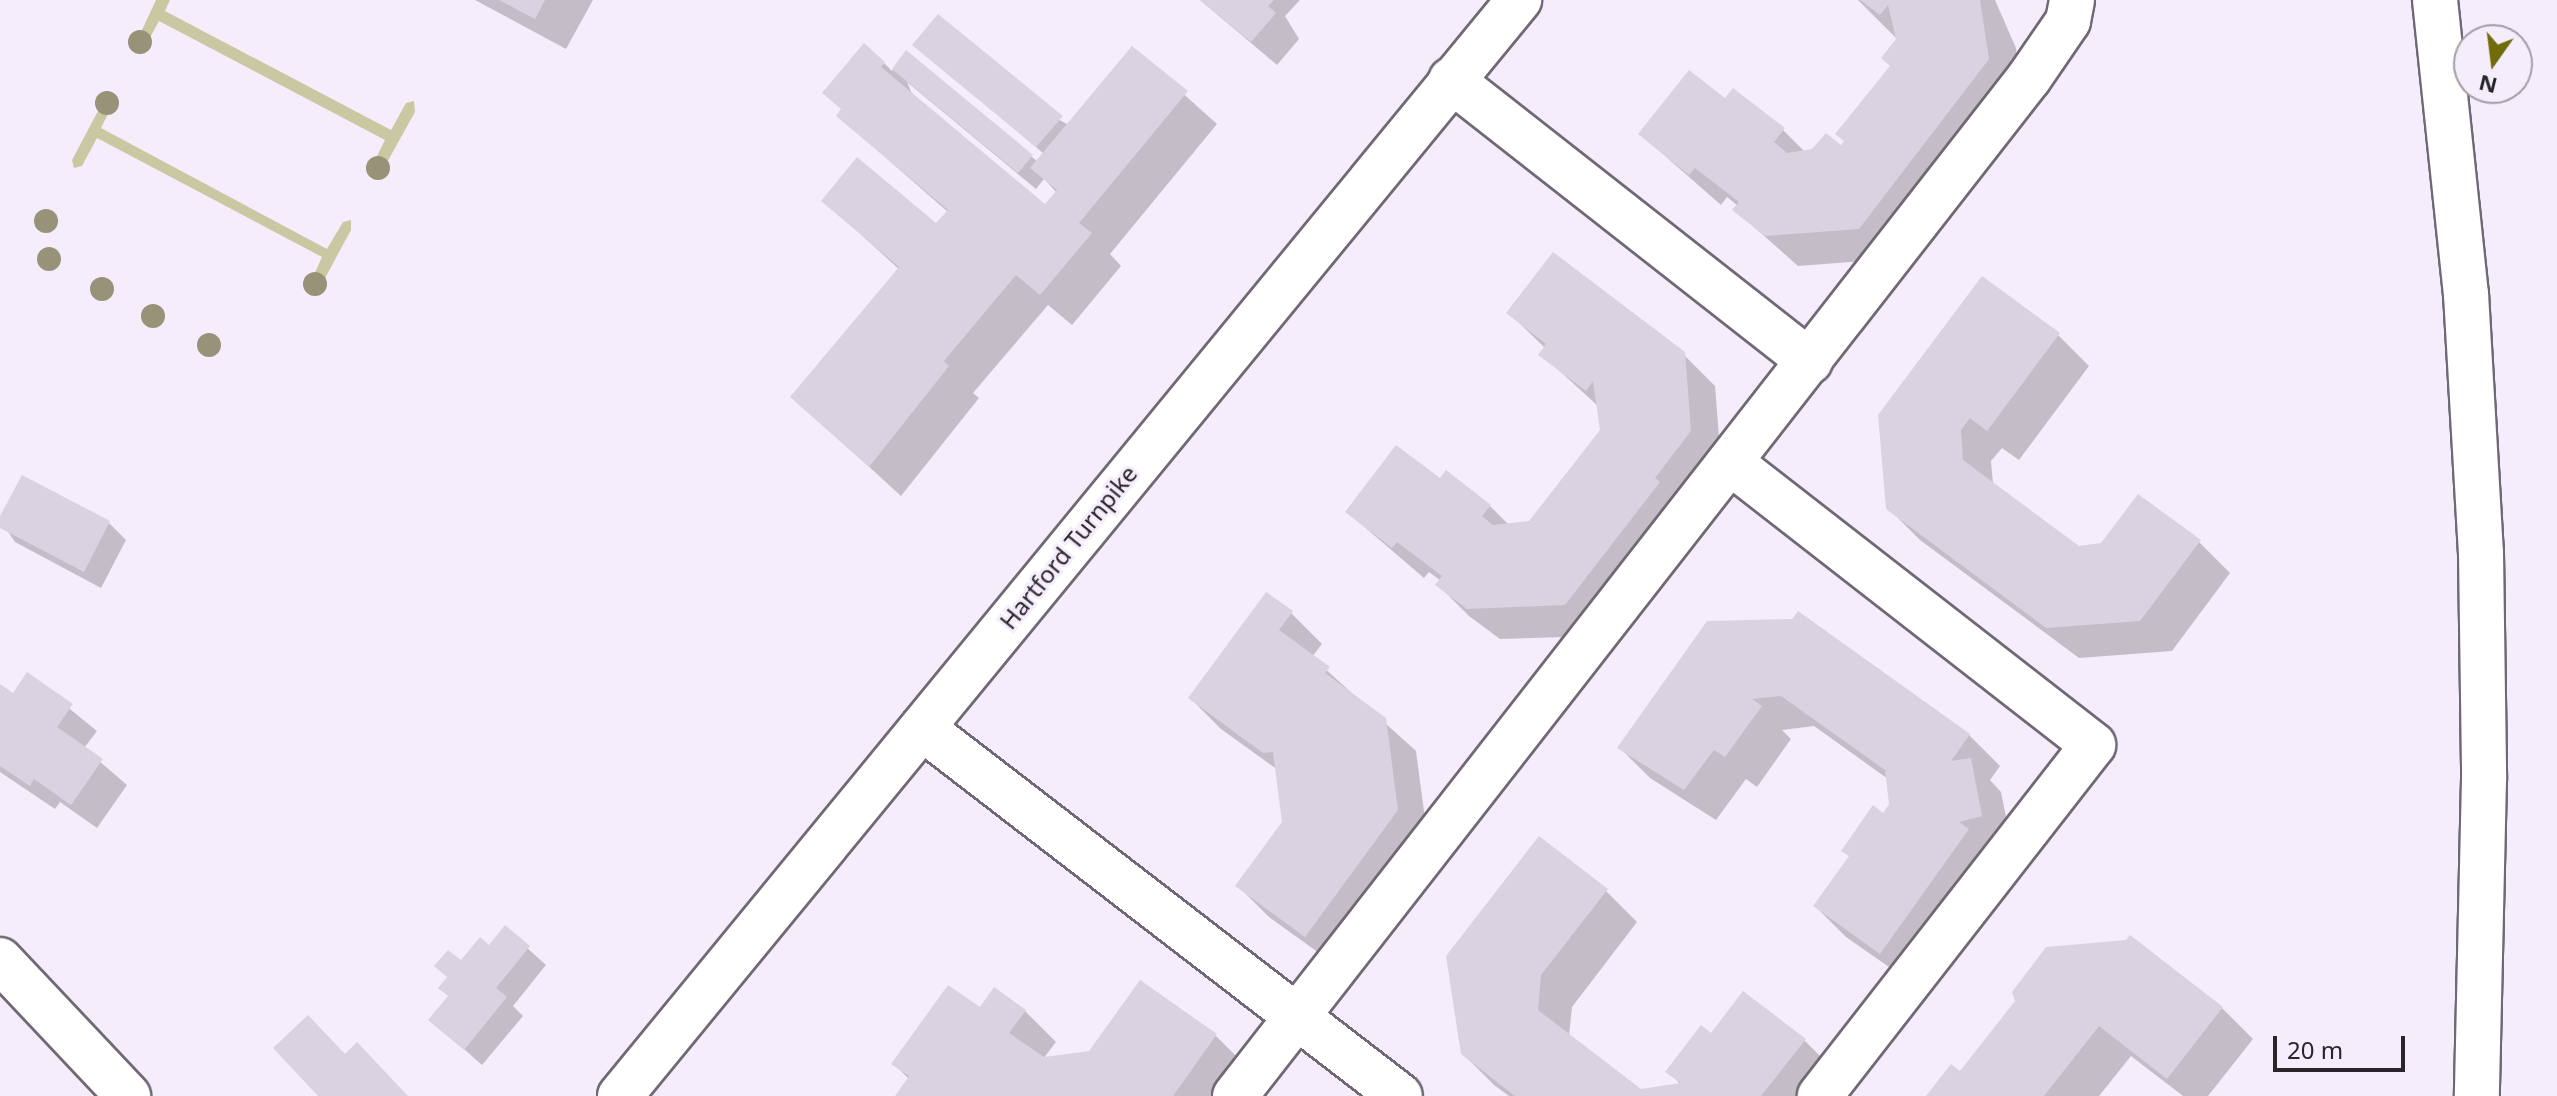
<!DOCTYPE html>
<style>
body{margin:0}
#map{position:relative;width:2557px;height:1096px;overflow:hidden;background:#f5edfb;font-family:"Noto Sans",sans-serif}
div>[style]{position:absolute}
.green>*{inset:0;background:#c9c8a2}
.shadow>*{inset:0;background:#0003}
.building>*{inset:0;background:#dad2e0}
.roads{filter:drop-shadow(2px 0 #706975) drop-shadow(-2px 0 #706975) drop-shadow(0 2px #706975) drop-shadow(0 -2px #706975)}
.minor>*{height:44px;margin:-22px;padding:0 22px;transform-origin:22px;border-radius:22px;background:#fff}
.major>*{height:44px;margin:-22px;padding:0 22px;transform-origin:22px;border-radius:22px;background:#fff}
.highway>*{height:44px;margin:-22px;padding:0 22px;transform-origin:22px;border-radius:22px;background:#fff}
.trees>*{width:24px;height:24px;margin:-12px;border-radius:50%;background:#979278}
span{translate:-50% -50%;white-space:nowrap;text-align:center;line-height:1.15;-webkit-text-stroke:6px #f5edfb;paint-order:stroke}
.street-label{font-size:24px;color:#28252b}
.north{position:absolute;left:2453px;top:24px;width:80px;height:80px;box-sizing:border-box;background:#f5edfb;border:2px solid #a39da8;border-radius:50%;rotate:194deg;font-size:22px;font-weight:700;line-height:32px;text-align:center;color:#28252b}
.north::after{content:'';display:block;margin:auto;width:28px;height:36px;background:#706c09;clip-path:polygon(50% 0,100% 100%,50% 72%,0 100%)}
.scale{position:absolute;left:2273px;top:1036px;width:132px;height:36px;box-sizing:border-box;border:4px solid #28252b;border-top:0;padding-left:10px;font-size:24px;line-height:28px;white-space:nowrap;color:#28252b;-webkit-text-stroke:6px #f5edfb;paint-order:stroke}
</style>
<div id="map">
<div class="green">
<i style="clip-path:polygon(156px 0,170px 0,165px 11px,391px 130px,406px 103px,414px 101px,415px 112px,380px 175px,372px 176px,371px 168px,385px 140px,159px 21px,145px 47px,134px 47px)"></i>
<i style="clip-path:polygon(113px 94px,115px 100px,101px 128px,327px 249px,343px 222px,351px 220px,351px 230px,317px 293px,308px 288px,322px 257px,97px 138px,82px 166px,74px 168px,72px 160px,106px 96px)"></i>
</div>
<div class="shadow">
<i style="clip-path:polygon(475px 0,593px 0,566px 49px)"></i>
<i style="clip-path:polygon(1200px 0,1300px 0,1285px 16px,1299px 39px,1277px 65px)"></i>
<i style="clip-path:polygon(1858px 0,1995px 0,2016px 48px,2020px 90px,1890px 259px,1798px 266px,1735px 210px,1738px 206px,1727px 197px,1721px 205px,1640px 134px,1725px 101px,1783px 130px,1805px 152px,1841px 148px,1892px 66px,1898px 40px)"></i>
<i style="clip-path:polygon(evenodd,915px 45px,1069px 125px,1132px 48px,1217px 124px,1110px 254px,1121px 266px,1072px 325px,1048px 305px,973px 393px,979px 398px,901px 496px,793px 397px,900px 270px,824px 201px,936px 226px,948px 212px,838px 116px,884px 63px,892px 71px,907px 53px,1038px 162px,1044px 154px,915px 45px,907px 82px,1036px 189px,1044px 179px,1057px 193px,1045px 207px,913px 96px,907px 82px)"></i>
<i style="clip-path:polygon(1509px 313px,1683px 354px,1715px 386px,1721px 462px,1596px 636px,1500px 639px,1469px 616px,1438px 585px,1441px 581px,1429px 572px,1424px 578px,1347px 512px,1440px 481px,1490px 506px,1509px 525px,1530px 523px,1602px 430px,1598px 406px,1541px 354px,1545px 348px)"></i>
<i style="clip-path:polygon(2058px 335px,2089px 366px,2019px 460px,2002px 448px,1991px 461px,1993px 484px,2078px 548px,2199px 542px,2230px 573px,2172px 651px,2079px 658px,1920px 540px,1888px 508px,1880px 415px)"></i>
<i style="clip-path:polygon(0 520px,109px 523px,126px 540px,101px 588px,15px 542px)"></i>
<i style="clip-path:polygon(1291px 613px,1322px 644px,1312px 657px,1416px 751px,1428px 842px,1337px 966px,1269px 917px,1238px 886px,1285px 822px,1278px 770px,1221px 729px,1190px 698px)"></i>
<i style="clip-path:polygon(1708px 623px,1969px 735px,2000px 766px,1990px 780px,2001px 792px,2012px 847px,1912px 983px,1846px 937px,1815px 906px,1891px 805px,1888px 779px,1814px 726px,1782px 730px,1791px 739px,1757px 787px,1746px 779px,1716px 820px,1650px 778px,1619px 747px)"></i>
<i style="clip-path:polygon(28px 675px,97px 731px,84px 748px,127px 785px,97px 828px,60px 802px,55px 809px,0 772px,0 687px,13px 696px)"></i>
<i style="clip-path:polygon(1606px 891px,1637px 922px,1572px 1007px,1569px 1036px,1640px 1091px,1681px 1085px,1668px 1071px,1804px 1040px,1835px 1071px,1816px 1096px,1509px 1096px,1494px 1085px,1462px 1053px)"></i>
<i style="clip-path:polygon(505px 928px,546px 965px,513px 1006px,523px 1016px,482px 1065px,431px 1020px,449px 997px,462px 963px,489px 948px)"></i>
<i style="clip-path:polygon(2017px 1002px,2222px 1008px,2253px 1039px,2208px 1096px,2183px 1096px,2131px 1056px,2099px 1096px,1929px 1096px,1960px 1073px)"></i>
<i style="clip-path:polygon(981px 1010px,1025px 1011px,1056px 1042px,1043px 1059px,1216px 1036px,1247px 1067px,1224px 1096px,900px 1096px,909px 1079px,894px 1064px)"></i>
</div>
<div class="building">
<i style="clip-path:polygon(499px 0,545px 0,535px 19px)"></i>
<i style="clip-path:polygon(1200px 0,1274px 0,1268px 6px,1276px 13px,1251px 42px)"></i>
<i style="clip-path:polygon(1860px 0,1980px 0,1989px 59px,1859px 229px,1765px 236px,1732px 210px,1739px 202px,1695px 168px,1689px 175px,1638px 134px,1689px 70px,1725px 98px,1733px 88px,1785px 128px,1774px 142px,1787px 153px,1812px 149px,1826px 133px,1841px 145px,1844px 141px,1835px 134px,1890px 66px,1881px 58px,1896px 39px,1888px 5px,1880px 15px)"></i>
<i style="clip-path:polygon(938px 14px,1063px 116px,1036px 147px,912px 45px)"></i>
<i style="clip-path:polygon(864px 43px,885px 62px,881px 67px,1045px 204px,1057px 190px,1030px 168px,1132px 46px,1188px 91px,1079px 223px,1092px 233px,1040px 295px,1016px 275px,944px 361px,949px 366px,869px 467px,790px 397px,899px 267px,821px 201px,857px 157px,936px 223px,948px 210px,836px 116px,841px 109px,822px 93px)"></i>
<i style="clip-path:polygon(906px 50px,1033px 155px,1018px 173px,892px 69px)"></i>
<i style="clip-path:polygon(1553px 252px,1685px 352px,1691px 431px,1655px 478px,1660px 482px,1565px 605px,1467px 609px,1435px 585px,1442px 576px,1397px 542px,1392px 548px,1345px 512px,1396px 445px,1440px 478px,1446px 470px,1491px 505px,1482px 516px,1493px 525px,1529px 521px,1600px 430px,1593px 381px,1586px 391px,1538px 355px,1546px 344px,1506px 313px)"></i>
<i style="clip-path:polygon(1982px 276px,2060px 333px,1987px 431px,1970px 418px,1961px 430px,1963px 460px,2079px 546px,2101px 543px,2138px 494px,2201px 540px,2140px 621px,2046px 628px,1886px 509px,1878px 415px)"></i>
<i style="clip-path:polygon(22px 475px,110px 521px,84px 572px,0 528px,0 516px)"></i>
<i style="clip-path:polygon(1266px 592px,1293px 611px,1279px 630px,1330px 667px,1325px 673px,1386px 718px,1398px 810px,1305px 937px,1235px 886px,1282px 822px,1273px 752px,1263px 753px,1188px 698px)"></i>
<i style="clip-path:polygon(1798px 611px,1970px 734px,1951px 761px,1971px 758px,1982px 816px,1959px 822px,1969px 829px,1880px 954px,1813px 906px,1849px 856px,1841px 851px,1873px 805px,1883px 813px,1889px 804px,1885px 770px,1781px 696px,1752px 699px,1762px 706px,1725px 757px,1714px 750px,1684px 790px,1617px 748px,1707px 621px,1792px 619px)"></i>
<i style="clip-path:polygon(27px 672px,73px 704px,57px 727px,103px 759px,71px 805px,34px 779px,30px 786px,0 766px,0 684px,13px 693px)"></i>
<i style="clip-path:polygon(1539px 836px,1608px 889px,1541px 975px,1538px 1010px,1641px 1089px,1681px 1083px,1665px 1072px,1701px 1025px,1711px 1033px,1743px 991px,1806px 1039px,1761px 1096px,1515px 1096px,1461px 1054px,1446px 956px)"></i>
<i style="clip-path:polygon(505px 925px,530px 946px,496px 988px,507px 997px,464px 1050px,428px 1020px,448px 996px,438px 988px,447px 977px,434px 966px,448px 950px,461px 960px,480px 937px,489px 945px)"></i>
<i style="clip-path:polygon(2130px 935px,2223px 1007px,2167px 1079px,2099px 1026px,2044px 1096px,1926px 1096px,1951px 1064px,1960px 1071px,2015px 1001px,2012px 992px,2046px 947px,2126px 940px)"></i>
<i style="clip-path:polygon(1140px 980px,1217px 1034px,1173px 1096px,895px 1096px,909px 1076px,891px 1064px,948px 985px,980px 1007px,994px 987px,1026px 1010px,1009px 1033px,1044px 1057px,1089px 1051px)"></i>
<i style="clip-path:polygon(308px 1015px,345px 1054px,357px 1042px,408px 1096px,318px 1096px,273px 1048px)"></i>
</div>
<div class="roads">
<div class="minor">
<i style="left:1451px;top:80px;width:456px;rotate:38.1deg"></i>
<i style="left:1731px;top:463px;width:459px;rotate:37.9deg"></i>
<i style="left:2093px;top:745px;width:445px;rotate:127.9deg"></i>
<i style="left:922px;top:728px;width:603px;rotate:37.59deg"></i>
<i style="left:0;top:960px;width:187px;rotate:46.7deg"></i>
<i style="left:1235px;top:1096px;width:1291px;rotate:-52.05deg"></i>
<i style="left:2029px;top:78px;width:69px;rotate:-55.6deg"></i>
<i style="left:2068px;top:21px;width:21px;rotate:-79deg"></i>
</div>
<div class="major">
<i style="left:620px;top:1096px;width:1418px;rotate:-50.64deg"></i>
</div>
<div class="highway">
<i style="left:2435px;top:0;width:296px;rotate:84deg"></i>
<i style="left:2466px;top:294px;width:259px;rotate:86.7deg"></i>
<i style="left:2481px;top:553px;width:226px;rotate:89.2deg"></i>
<i style="left:2484px;top:779px;width:317px;rotate:91.3deg"></i>
</div>
</div>
<div class="trees">
<i style="left:140px;top:42px"></i>
<i style="left:107px;top:103px"></i>
<i style="left:378px;top:168px"></i>
<i style="left:46px;top:221px"></i>
<i style="left:49px;top:259px"></i>
<i style="left:315px;top:284px"></i>
<i style="left:102px;top:289px"></i>
<i style="left:153px;top:316px"></i>
<i style="left:209px;top:345px"></i>
</div>
<div class="street-label">
<span style="left:1068px;top:547px;rotate:-51deg">Hartford Turnpike</span>
</div>
<div class="north">N</div>
<div class="scale">20 m</div>
</div>
